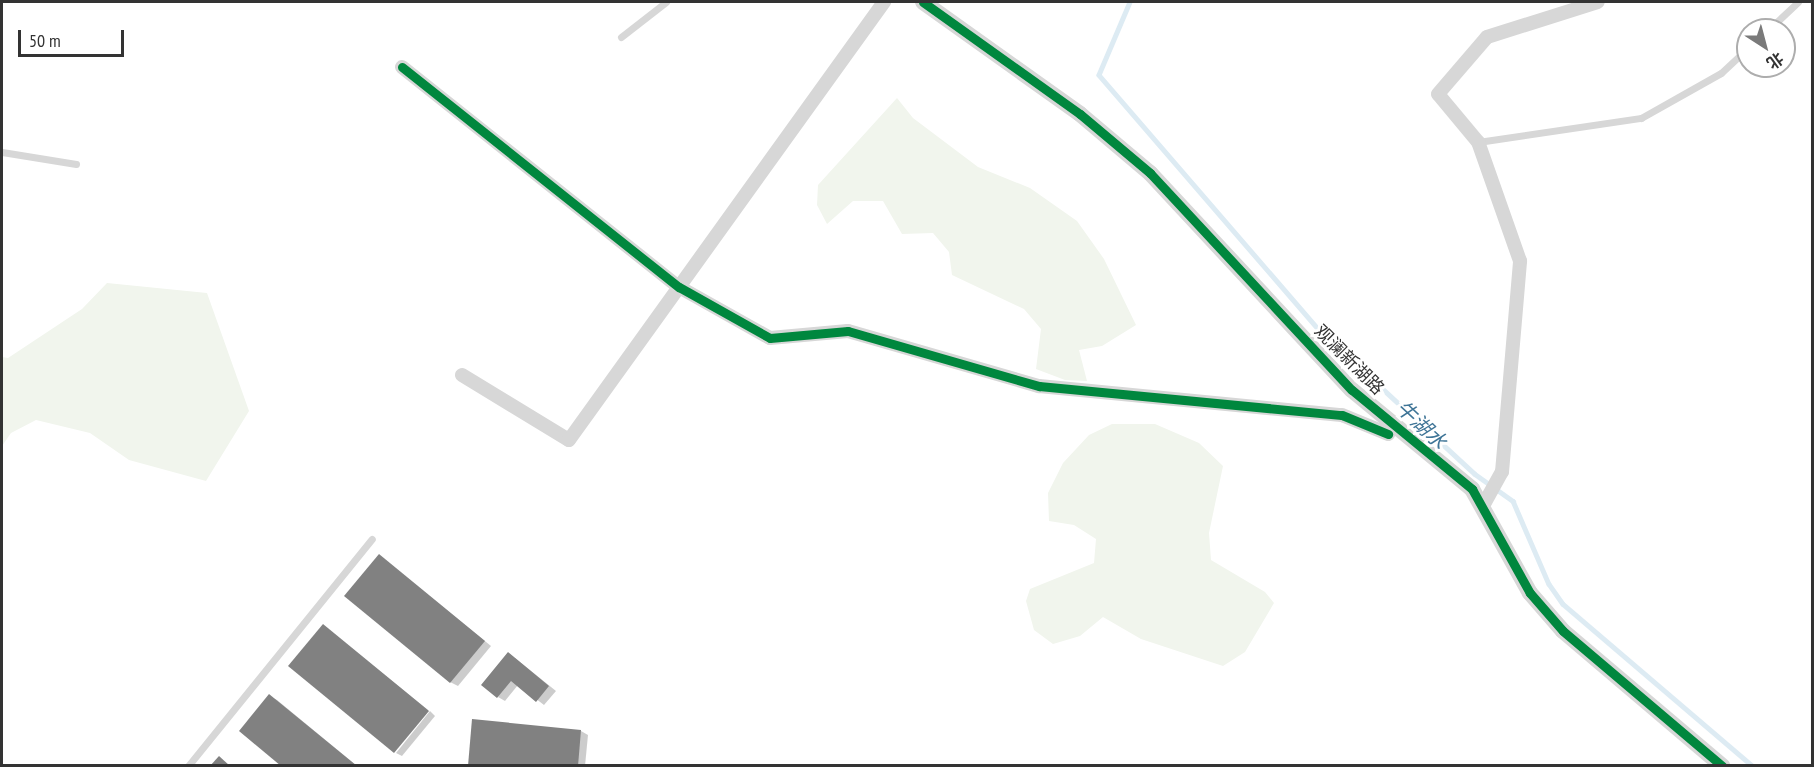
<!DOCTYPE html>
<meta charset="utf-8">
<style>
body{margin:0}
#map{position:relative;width:1814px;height:767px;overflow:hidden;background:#fff;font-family:"PT Sans Narrow","Noto Sans SC",sans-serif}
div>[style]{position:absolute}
.green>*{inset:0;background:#f1f5ed}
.shadow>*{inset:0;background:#0003}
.stream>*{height:4.5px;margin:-2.25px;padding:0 2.25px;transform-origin:2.25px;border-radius:2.25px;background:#ddebf3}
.building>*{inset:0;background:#818181}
.service>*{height:7px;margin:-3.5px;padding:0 3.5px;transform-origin:3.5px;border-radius:3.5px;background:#d7d7d7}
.minor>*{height:14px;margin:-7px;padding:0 7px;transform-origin:7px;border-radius:7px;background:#d7d7d7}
.tertiary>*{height:16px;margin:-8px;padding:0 8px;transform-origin:8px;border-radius:8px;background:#d7d7d7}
.cycleway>*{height:9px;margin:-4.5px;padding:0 4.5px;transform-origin:4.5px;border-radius:4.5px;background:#00873e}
span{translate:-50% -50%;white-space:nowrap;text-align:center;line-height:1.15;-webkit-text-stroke:6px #fff;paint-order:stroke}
.street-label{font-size:18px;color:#333}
.water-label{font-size:20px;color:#3f7597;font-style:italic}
.frame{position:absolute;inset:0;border:3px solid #333;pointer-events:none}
.north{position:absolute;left:1736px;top:18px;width:60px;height:60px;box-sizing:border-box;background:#fff;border:2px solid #adadad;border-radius:50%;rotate:144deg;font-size:16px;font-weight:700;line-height:24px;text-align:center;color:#333}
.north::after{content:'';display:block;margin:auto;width:21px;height:27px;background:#7a7a7a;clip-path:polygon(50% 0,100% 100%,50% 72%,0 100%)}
.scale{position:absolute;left:18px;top:30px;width:106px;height:27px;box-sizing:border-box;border:3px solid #333;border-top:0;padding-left:8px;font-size:18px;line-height:21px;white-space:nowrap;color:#333;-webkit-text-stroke:4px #fff;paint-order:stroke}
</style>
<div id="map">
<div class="green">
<i style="clip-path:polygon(897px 98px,913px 118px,978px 167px,1030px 188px,1077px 221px,1104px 259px,1136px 325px,1102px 346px,1079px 350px,1087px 381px,1065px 380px,1036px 369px,1041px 329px,1024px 309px,952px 275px,949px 252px,933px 233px,902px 234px,883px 201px,853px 201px,827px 224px,817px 205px,818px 185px)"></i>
<i style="clip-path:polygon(107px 283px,207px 293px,249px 411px,206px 481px,129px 460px,90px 433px,36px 420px,11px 433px,2px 446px,2px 357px,8px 358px,82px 309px)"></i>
<i style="clip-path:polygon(1112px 424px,1155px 424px,1199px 443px,1223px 466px,1209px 533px,1211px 560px,1265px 592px,1274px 603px,1245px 652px,1223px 666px,1141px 639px,1103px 617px,1080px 636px,1053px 644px,1034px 630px,1026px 601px,1030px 589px,1094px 563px,1096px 539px,1074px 525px,1049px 521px,1048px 493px,1063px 463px,1089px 435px)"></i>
</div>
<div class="shadow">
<i style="clip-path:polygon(380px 556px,491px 646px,458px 686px,450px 682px)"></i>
<i style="clip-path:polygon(324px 626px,428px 710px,393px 751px)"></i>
<i style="clip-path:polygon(515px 658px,556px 691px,544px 705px,518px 685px,505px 701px,498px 697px)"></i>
<i style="clip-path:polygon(269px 696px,277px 700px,357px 766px,284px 766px)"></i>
<i style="clip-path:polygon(430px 711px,435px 716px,402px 756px,396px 753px)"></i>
<i style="clip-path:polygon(581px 731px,588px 735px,585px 766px,519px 766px)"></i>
</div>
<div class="stream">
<i style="left:1130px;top:2px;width:79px;rotate:113deg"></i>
<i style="left:1099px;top:75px;width:337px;rotate:49.2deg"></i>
<i style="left:1319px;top:330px;width:212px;rotate:42.7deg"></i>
<i style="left:1475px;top:474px;width:47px;rotate:35.4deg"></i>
<i style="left:1513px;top:501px;width:90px;rotate:66.6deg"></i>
<i style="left:1549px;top:584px;width:24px;rotate:55deg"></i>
<i style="left:1563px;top:604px;width:250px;rotate:40.5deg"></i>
</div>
<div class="building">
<i style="clip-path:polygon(379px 554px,485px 641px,450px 683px,344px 596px)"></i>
<i style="clip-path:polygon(323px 624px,429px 711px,394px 753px,288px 666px)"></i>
<i style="clip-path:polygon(508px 652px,549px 686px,536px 702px,511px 681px,497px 698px,481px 685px)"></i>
<i style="clip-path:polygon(269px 694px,357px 766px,281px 766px,239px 731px)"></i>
<i style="clip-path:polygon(472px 719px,581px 730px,578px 766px,468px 766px)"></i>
<i style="clip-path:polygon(219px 756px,230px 766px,210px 766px)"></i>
</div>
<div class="service">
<i style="left:1768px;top:30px;width:41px;rotate:-43deg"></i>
<i style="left:621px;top:37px;width:57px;rotate:-37.9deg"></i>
<i style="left:1478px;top:142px;width:165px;rotate:-8.4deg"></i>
<i style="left:1641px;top:118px;width:92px;rotate:-29.4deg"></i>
<i style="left:1721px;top:73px;width:37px;rotate:-43deg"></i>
<i style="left:2px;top:152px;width:75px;rotate:9.2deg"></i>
<i style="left:188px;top:766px;width:292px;rotate:-51deg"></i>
</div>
<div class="minor">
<i style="left:402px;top:67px;width:354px;rotate:38.5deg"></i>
<i style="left:679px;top:287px;width:104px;rotate:29.3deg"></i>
<i style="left:770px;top:338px;width:78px;rotate:-5.1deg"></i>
<i style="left:848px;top:331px;width:199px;rotate:16.1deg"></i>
<i style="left:1039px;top:386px;width:304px;rotate:5.5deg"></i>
<i style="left:1342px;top:415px;width:50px;rotate:22.4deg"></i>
<i style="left:462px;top:375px;width:125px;rotate:31.3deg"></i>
<i style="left:569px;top:440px;width:540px;rotate:-54.28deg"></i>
<i style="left:1484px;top:504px;width:37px;rotate:-61deg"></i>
<i style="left:1502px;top:472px;width:212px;rotate:-85.1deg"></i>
<i style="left:1520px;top:261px;width:126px;rotate:-109.4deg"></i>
<i style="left:1478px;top:142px;width:62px;rotate:-129.8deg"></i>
<i style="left:1438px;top:94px;width:75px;rotate:-49.3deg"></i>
<i style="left:1487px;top:37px;width:116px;rotate:-17.5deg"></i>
</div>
<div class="tertiary">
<i style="left:923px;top:2px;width:193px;rotate:35.5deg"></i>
<i style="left:1080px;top:114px;width:92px;rotate:40.1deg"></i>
<i style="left:1150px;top:173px;width:296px;rotate:47.1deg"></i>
<i style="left:1352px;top:390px;width:156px;rotate:39.5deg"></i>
<i style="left:1472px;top:489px;width:119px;rotate:60.9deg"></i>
<i style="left:1530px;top:593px;width:50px;rotate:49deg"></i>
<i style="left:1563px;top:631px;width:209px;rotate:40.3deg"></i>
</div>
<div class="cycleway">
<i style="left:923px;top:2px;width:193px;rotate:35.5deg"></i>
<i style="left:1080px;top:114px;width:92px;rotate:40.1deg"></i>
<i style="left:1150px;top:173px;width:296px;rotate:47.1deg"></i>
<i style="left:1352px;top:390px;width:156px;rotate:39.5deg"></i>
<i style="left:1472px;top:489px;width:119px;rotate:60.9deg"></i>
<i style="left:1530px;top:593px;width:50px;rotate:49deg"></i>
<i style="left:1563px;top:631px;width:209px;rotate:40.3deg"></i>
<i style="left:402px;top:67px;width:354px;rotate:38.5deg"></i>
<i style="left:679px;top:287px;width:104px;rotate:29.3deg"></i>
<i style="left:770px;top:338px;width:78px;rotate:-5.1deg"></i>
<i style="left:848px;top:331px;width:199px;rotate:16.1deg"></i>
<i style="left:1039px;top:386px;width:304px;rotate:5.5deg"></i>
<i style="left:1342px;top:415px;width:50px;rotate:22.4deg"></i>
</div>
<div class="street-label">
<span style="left:1349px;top:360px;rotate:45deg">观澜新湖路</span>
</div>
<div class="water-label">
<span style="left:1421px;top:425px;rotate:43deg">牛湖水</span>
</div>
<div class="frame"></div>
<div class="north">北</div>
<div class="scale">50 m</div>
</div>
